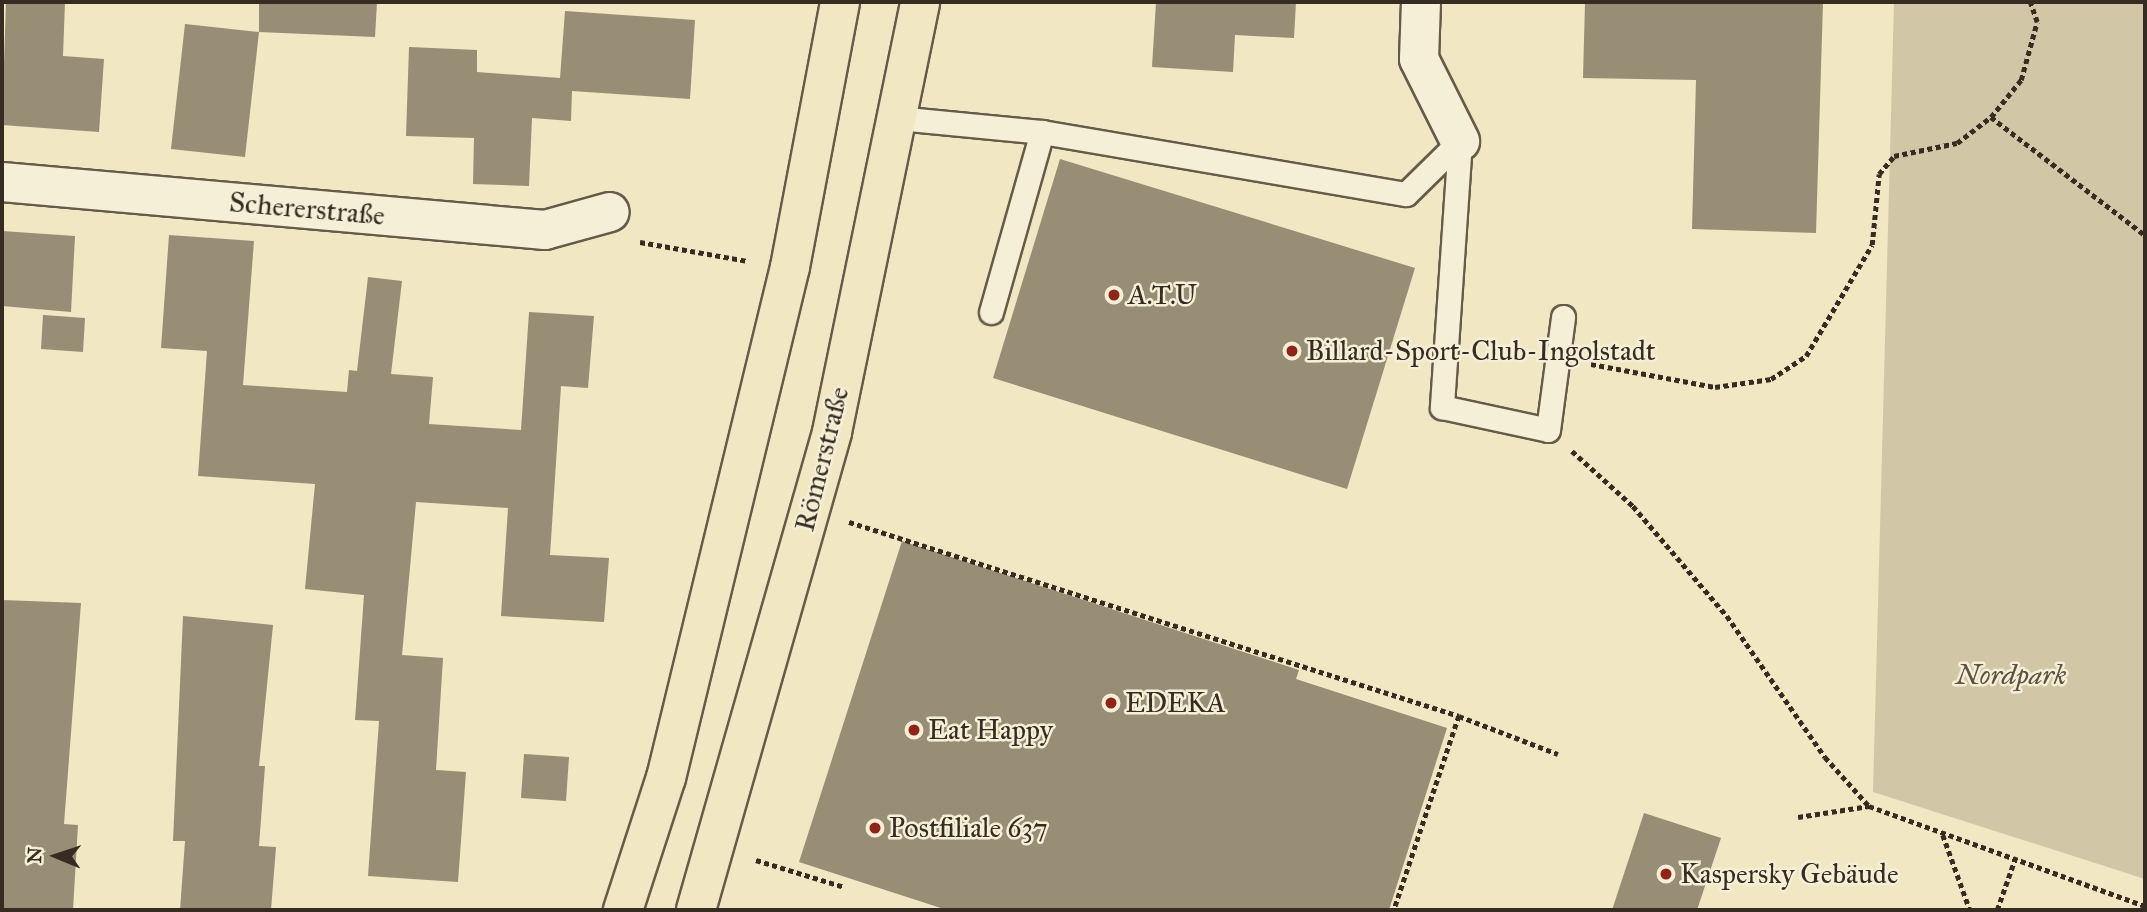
<!DOCTYPE html>
<meta charset="utf-8">
<style>
body{margin:0}
#map{position:relative;width:2147px;height:912px;overflow:hidden;background:#f1e7c2;font-family:"IM FELL Great Primer",serif}
div>[style]{position:absolute}
.green>*{inset:0;background:#d1c7a7}
.building>*{inset:0;background:#988d75}
.path>*{height:4.5px;margin-top:-2.25px;transform-origin:0;background:repeating-linear-gradient(90deg,#372c21 0 5px,transparent 0 8.5px)}
.roads{filter:drop-shadow(2px 0 #665b49) drop-shadow(-2px 0 #665b49) drop-shadow(0 2px #665b49) drop-shadow(0 -2px #665b49)}
.lane>*{height:23px;margin:-11.5px;padding:0 11.5px;transform-origin:11.5px;border-radius:11.5px;background:#f6efd7}
.street>*{height:38px;margin:-19px;padding:0 19px;transform-origin:19px;border-radius:19px;background:#f6efd7}
.primary>*{height:38px;margin:-19px;padding:0 19px;transform-origin:19px;border-radius:19px;background:#f1e7c2}
.dots>*{width:19px;height:19px;translate:-50% -50%;box-sizing:border-box;border:4px solid #f6efd7;border-radius:50%}
span{translate:-50% -50%;white-space:nowrap;text-align:center;line-height:1.15;-webkit-text-stroke:5px #f6efd7;paint-order:stroke}
.street-label{font-size:28px;color:#372c21}
.poi-label{font-size:28px;color:#372c21}
.left{translate:0 -50%;text-align:left}
.park-label{font-size:28px;color:#5e5342;font-style:italic}
.frame{position:absolute;inset:0;border:4px solid #372c21;pointer-events:none}
.north{position:absolute;left:21px;top:821px;width:70px;height:70px;-webkit-text-stroke:5px #f6efd7;paint-order:stroke;rotate:272deg;font-size:19px;font-weight:700;line-height:28px;text-align:center;color:#372c21}
.north::after{content:'';display:block;margin:auto;width:24px;height:32px;background:#372c21;clip-path:polygon(50% 0,100% 100%,50% 72%,0 100%)}
</style>
<div id="map">
<div class="green">
<i style="clip-path:polygon(1894px 2px,2145px 2px,2145px 879px,1873px 792px)"></i>
</div>
<div class="building">
<i style="clip-path:polygon(6px 2px,65px 2px,63px 56px,104px 59px,99px 132px,2px 125px)"></i>
<i style="clip-path:polygon(259px 2px,377px 2px,375px 37px,259px 32px)"></i>
<i style="clip-path:polygon(1156px 2px,1296px 2px,1294px 38px,1235px 35px,1233px 72px,1152px 67px)"></i>
<i style="clip-path:polygon(1585px 2px,1823px 2px,1816px 233px,1692px 229px,1696px 80px,1583px 78px)"></i>
<i style="clip-path:polygon(565px 11px,695px 20px,690px 99px,572px 91px,571px 121px,532px 118px,529px 186px,473px 184px,474px 138px,406px 136px,409px 47px,477px 50px,477px 72px,560px 78px)"></i>
<i style="clip-path:polygon(185px 24px,259px 32px,245px 157px,171px 149px)"></i>
<i style="clip-path:polygon(1060px 159px,1415px 268px,1347px 489px,993px 378px)"></i>
<i style="clip-path:polygon(2px 231px,75px 236px,71px 312px,2px 306px)"></i>
<i style="clip-path:polygon(169px 235px,254px 241px,243px 385px,347px 392px,349px 370px,357px 371px,368px 277px,402px 281px,391px 374px,433px 377px,429px 424px,521px 430px,529px 312px,594px 316px,588px 388px,561px 386px,550px 555px,609px 558px,604px 622px,501px 616px,508px 508px,416px 502px,402px 655px,443px 658px,436px 770px,466px 772px,458px 882px,368px 876px,379px 721px,355px 720px,364px 595px,305px 589px,315px 484px,198px 476px,207px 351px,161px 348px)"></i>
<i style="clip-path:polygon(43px 315px,85px 318px,83px 352px,41px 349px)"></i>
<i style="clip-path:polygon(902px 541px,1299px 670px,1296px 679px,1447px 728px,1389px 910px,947px 910px,799px 862px)"></i>
<i style="clip-path:polygon(2px 600px,81px 603px,64px 824px,78px 825px,73px 910px,2px 910px)"></i>
<i style="clip-path:polygon(183px 616px,273px 625px,259px 766px,265px 766px,259px 846px,276px 847px,271px 910px,180px 910px,185px 841px,173px 841px)"></i>
<i style="clip-path:polygon(524px 754px,569px 757px,566px 801px,521px 798px)"></i>
<i style="clip-path:polygon(1644px 813px,1721px 838px,1697px 910px,1612px 910px)"></i>
</div>
<div class="path">
<i style="left:1991px;top:117px;width:194px;rotate:37.5deg"></i>
<i style="left:640px;top:242px;width:110px;rotate:10deg"></i>
<i style="left:1591px;top:364px;width:126px;rotate:10.5deg"></i>
<i style="left:1715px;top:387px;width:57px;rotate:-8.1deg"></i>
<i style="left:1771px;top:379px;width:42px;rotate:-33.3deg"></i>
<i style="left:1806px;top:356px;width:129px;rotate:-59.3deg"></i>
<i style="left:1872px;top:245px;width:71px;rotate:-84.4deg"></i>
<i style="left:1879px;top:174px;width:23px;rotate:-50deg"></i>
<i style="left:1894px;top:156px;width:64px;rotate:-11.7deg"></i>
<i style="left:1957px;top:143px;width:43px;rotate:-37.4deg"></i>
<i style="left:1991px;top:117px;width:48px;rotate:-51deg"></i>
<i style="left:2021px;top:80px;width:60px;rotate:-74.6deg"></i>
<i style="left:2037px;top:22px;width:21px;rotate:-109deg"></i>
<i style="left:1572px;top:451px;width:82px;rotate:42deg"></i>
<i style="left:1633px;top:506px;width:145px;rotate:49.5deg"></i>
<i style="left:1727px;top:616px;width:172px;rotate:55.2deg"></i>
<i style="left:1825px;top:757px;width:66px;rotate:48.1deg"></i>
<i style="left:849px;top:522px;width:640px;rotate:17.64deg"></i>
<i style="left:1459px;top:716px;width:205px;rotate:108.5deg"></i>
<i style="left:1459px;top:716px;width:106px;rotate:21deg"></i>
<i style="left:1798px;top:817px;width:72px;rotate:-8.8deg"></i>
<i style="left:1869px;top:806px;width:294px;rotate:19.9deg"></i>
<i style="left:1943px;top:835px;width:80px;rotate:70.2deg"></i>
<i style="left:756px;top:860px;width:93px;rotate:16.9deg"></i>
<i style="left:1997px;top:910px;width:54px;rotate:-70.6deg"></i>
</div>
<div class="roads">
<div class="lane">
<i style="left:897px;top:118px;width:146px;rotate:5.5deg"></i>
<i style="left:1042px;top:132px;width:369px;rotate:9.7deg"></i>
<i style="left:1406px;top:194px;width:76px;rotate:-44.5deg"></i>
<i style="left:1460px;top:141px;width:267px;rotate:93.9deg"></i>
<i style="left:1442px;top:407px;width:108px;rotate:12.2deg"></i>
<i style="left:1548px;top:430px;width:114px;rotate:-82.4deg"></i>
<i style="left:991px;top:312px;width:187px;rotate:-74.2deg"></i>
</div>
<div class="street">
<i style="left:1421px;top:2px;width:57px;rotate:92deg"></i>
<i style="left:1419px;top:59px;width:92px;rotate:63.4deg"></i>
<i style="left:2px;top:182px;width:545px;rotate:5.05deg"></i>
<i style="left:545px;top:230px;width:67px;rotate:-15.5deg"></i>
</div>
<div class="primary">
<i style="left:623px;top:910px;width:139px;rotate:-72deg"></i>
<i style="left:666px;top:778px;width:526px;rotate:-76.36deg"></i>
<i style="left:790px;top:267px;width:270px;rotate:-79.3deg"></i>
<i style="left:696px;top:910px;width:497px;rotate:-74.1deg"></i>
<i style="left:832px;top:432px;width:439px;rotate:-78.4deg"></i>
</div>
</div>
<div class="dots">
<i style="left:1114px;top:295px;background:#8f2418"></i>
<i style="left:1292px;top:351px;background:#8f2418"></i>
<i style="left:1111px;top:703px;background:#8f2418"></i>
<i style="left:914px;top:730px;background:#8f2418"></i>
<i style="left:875px;top:828px;background:#8f2418"></i>
<i style="left:1666px;top:874px;background:#8f2418"></i>
</div>
<div class="street-label">
<span style="left:307px;top:209px;rotate:5deg">Schererstraße</span>
<span style="left:822px;top:459px;rotate:-76deg">Römerstraße</span>
</div>
<div class="poi-label">
<span class="left" style="left:1128px;top:295px">A.T.U</span>
<span class="left" style="left:1306px;top:351px">Billard-Sport-Club-Ingolstadt</span>
<span class="left" style="left:1125px;top:703px">EDEKA</span>
<span class="left" style="left:928px;top:730px">Eat Happy</span>
<span class="left" style="left:889px;top:828px">Postfiliale 637</span>
<span class="left" style="left:1680px;top:874px">Kaspersky Gebäude</span>
</div>
<div class="park-label">
<span style="left:2011px;top:675px">Nordpark</span>
</div>
<div class="frame"></div>
<div class="north">N</div>
</div>
